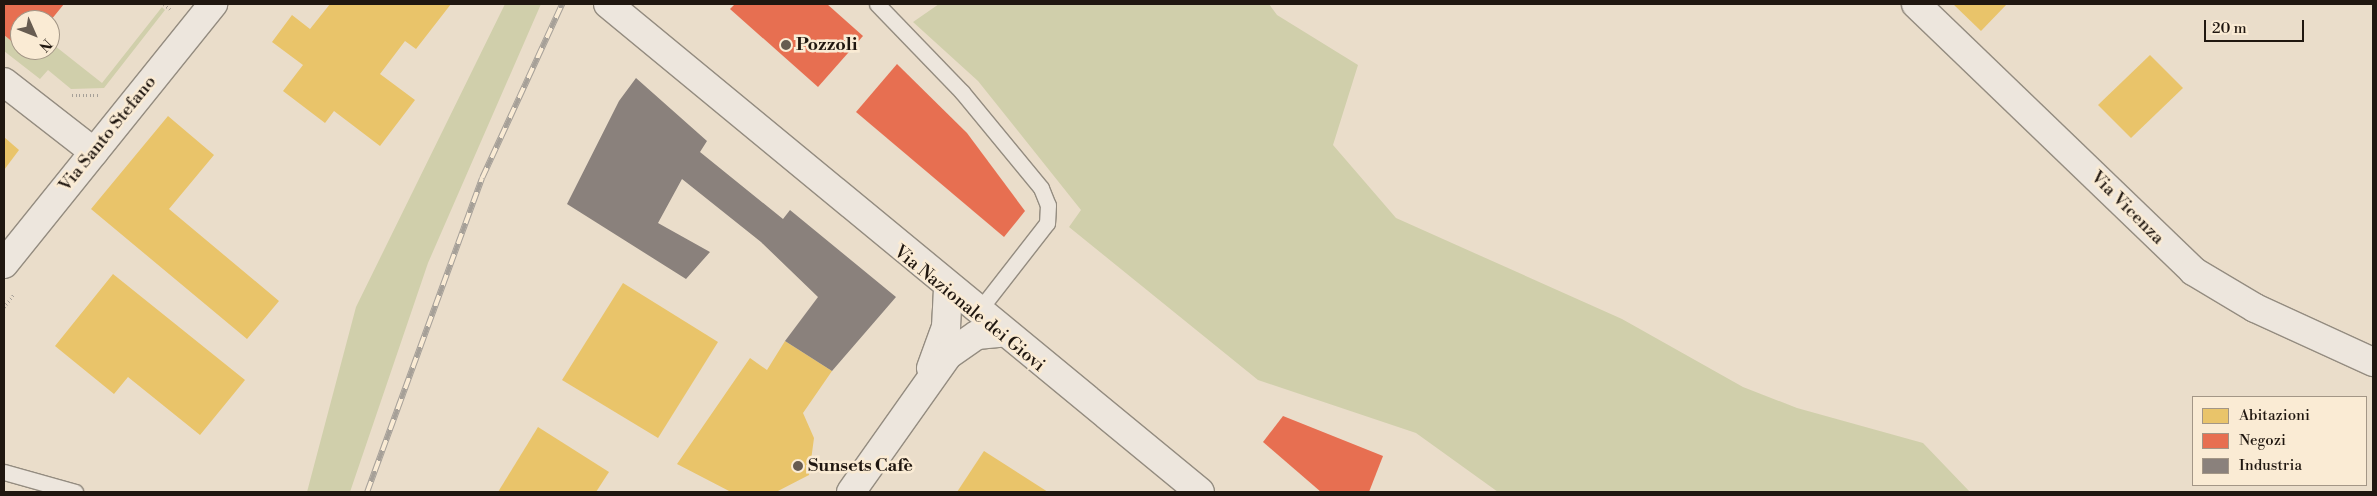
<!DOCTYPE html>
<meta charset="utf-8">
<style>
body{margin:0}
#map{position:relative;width:2377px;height:496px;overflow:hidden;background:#eaddca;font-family:"Libre Bodoni",serif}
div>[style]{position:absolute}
.green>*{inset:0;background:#d0cfab}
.homes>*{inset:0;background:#e9c46a}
.shops>*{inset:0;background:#e76f51}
.industry>*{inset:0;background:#8a817c}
.path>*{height:3px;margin-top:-1.5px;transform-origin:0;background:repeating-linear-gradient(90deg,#a6a098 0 1px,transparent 0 3.5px)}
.roads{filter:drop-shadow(1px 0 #948c80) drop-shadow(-1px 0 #948c80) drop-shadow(0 1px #948c80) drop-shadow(0 -1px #948c80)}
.service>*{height:15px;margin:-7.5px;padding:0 7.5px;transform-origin:7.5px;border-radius:7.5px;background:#ede6dd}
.minor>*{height:28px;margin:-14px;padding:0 14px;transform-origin:14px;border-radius:14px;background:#ede6dd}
.secondary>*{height:28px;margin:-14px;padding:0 14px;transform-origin:14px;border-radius:14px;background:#ede6dd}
.rail>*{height:5.5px;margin-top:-2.75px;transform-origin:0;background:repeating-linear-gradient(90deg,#faebd4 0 11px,#a6a098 0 22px);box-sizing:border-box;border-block:1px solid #a6a098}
.dots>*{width:14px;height:14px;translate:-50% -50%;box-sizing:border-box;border:2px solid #faebd4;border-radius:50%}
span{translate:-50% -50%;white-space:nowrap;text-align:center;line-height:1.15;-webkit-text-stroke:5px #faebd4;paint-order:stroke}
.poi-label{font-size:18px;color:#201710;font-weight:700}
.left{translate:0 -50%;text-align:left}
.street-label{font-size:18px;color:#201710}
.frame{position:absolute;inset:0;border:5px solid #201710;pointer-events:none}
.legend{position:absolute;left:2192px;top:396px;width:175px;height:90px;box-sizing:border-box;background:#faebd4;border:1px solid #a39686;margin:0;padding:6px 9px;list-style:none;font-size:15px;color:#201710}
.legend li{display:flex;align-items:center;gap:10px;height:25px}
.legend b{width:25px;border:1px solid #a39686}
.north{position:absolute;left:10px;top:10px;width:50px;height:50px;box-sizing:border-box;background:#faebd4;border:1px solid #a39686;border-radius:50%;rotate:134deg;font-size:14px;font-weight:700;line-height:20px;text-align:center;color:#201710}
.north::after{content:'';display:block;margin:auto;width:18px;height:22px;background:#675c51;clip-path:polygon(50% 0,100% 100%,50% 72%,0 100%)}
.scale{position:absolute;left:2204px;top:20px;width:100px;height:22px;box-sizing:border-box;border:2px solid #201710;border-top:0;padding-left:6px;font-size:15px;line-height:18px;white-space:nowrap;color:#201710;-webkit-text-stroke:4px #faebd4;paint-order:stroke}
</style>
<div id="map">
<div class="green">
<i style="clip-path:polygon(505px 4px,541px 4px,428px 263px,350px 492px,307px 492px,356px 307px)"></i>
<i style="clip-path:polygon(939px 4px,1269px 4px,1277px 15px,1358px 65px,1333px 145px,1396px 218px,1622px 319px,1743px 387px,1797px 408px,1923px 443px,1970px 492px,1498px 492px,1416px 433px,1258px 380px,1069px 227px,1081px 210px,978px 81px,913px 22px)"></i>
<i style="clip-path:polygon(162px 7px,165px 10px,104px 88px,71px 89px,48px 70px,40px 79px,4px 51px,4px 35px,25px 52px,50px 50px,50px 42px,102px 83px)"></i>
</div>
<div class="homes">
<i style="clip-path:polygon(330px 4px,451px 4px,416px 49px,405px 41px,380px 74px,415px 100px,380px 146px,334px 111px,325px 123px,283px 91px,303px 65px,272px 42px,292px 15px,310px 29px)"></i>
<i style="clip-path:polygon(1953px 4px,2007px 4px,1981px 31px)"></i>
<i style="clip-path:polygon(2150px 55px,2183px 88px,2131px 138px,2098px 105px)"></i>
<i style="clip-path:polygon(168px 116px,214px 155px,169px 209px,279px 301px,247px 339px,91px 209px)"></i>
<i style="clip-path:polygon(4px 137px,19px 150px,4px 170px)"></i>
<i style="clip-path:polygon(113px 274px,245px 380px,200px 435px,128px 377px,114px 394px,55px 346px)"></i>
<i style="clip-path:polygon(623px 283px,718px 342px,658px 438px,562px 380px)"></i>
<i style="clip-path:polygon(785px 341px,832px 371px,803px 413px,814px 438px,809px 475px,776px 492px,731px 492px,677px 464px,750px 358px,767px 370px)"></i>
<i style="clip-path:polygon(538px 427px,609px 472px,596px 492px,498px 492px)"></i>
<i style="clip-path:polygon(984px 451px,1048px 492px,957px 492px)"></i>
</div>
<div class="shops">
<i style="clip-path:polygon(4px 4px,64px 4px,51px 20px,20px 20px,20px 48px,4px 35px)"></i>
<i style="clip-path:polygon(735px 4px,827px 4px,863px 36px,818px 87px,730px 9px)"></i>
<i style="clip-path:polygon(897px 64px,967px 133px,1025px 211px,1004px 237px,856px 112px)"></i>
<i style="clip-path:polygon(1283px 416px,1383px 456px,1369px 492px,1321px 492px,1263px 442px)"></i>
</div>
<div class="industry">
<i style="clip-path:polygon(636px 78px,707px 141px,700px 152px,783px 219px,790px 210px,896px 297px,832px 371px,785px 341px,818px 297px,761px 242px,682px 179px,658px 223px,710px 252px,686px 279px,567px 204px,619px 101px)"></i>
</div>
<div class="path">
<i style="left:164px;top:4px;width:8px;rotate:40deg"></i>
<i style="left:72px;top:95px;width:28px"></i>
<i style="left:4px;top:307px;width:16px;rotate:-52deg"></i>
</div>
<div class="roads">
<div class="service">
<i style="left:877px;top:4px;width:122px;rotate:46deg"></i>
<i style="left:962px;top:92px;width:124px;rotate:50.5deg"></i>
<i style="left:1041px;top:188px;width:18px;rotate:68deg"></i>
<i style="left:1048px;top:205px;width:18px;rotate:93deg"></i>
<i style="left:1047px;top:223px;width:109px;rotate:127.9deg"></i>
<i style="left:4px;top:472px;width:74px;rotate:15.7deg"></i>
</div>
<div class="minor">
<i style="left:1916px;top:4px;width:385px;rotate:43.9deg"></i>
<i style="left:2193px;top:271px;width:72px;rotate:30.8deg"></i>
<i style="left:2255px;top:308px;width:130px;rotate:24.6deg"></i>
<i style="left:4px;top:82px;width:114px;rotate:37.9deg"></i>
<i style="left:4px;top:264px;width:334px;rotate:-51.2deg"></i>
<i style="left:931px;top:368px;width:44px;rotate:-69.9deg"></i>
<i style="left:946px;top:327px;width:34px;rotate:-87deg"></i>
<i style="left:851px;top:492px;width:168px;rotate:-54.7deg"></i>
<i style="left:948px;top:355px;width:35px;rotate:-35deg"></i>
<i style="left:977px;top:335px;width:21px;rotate:-5deg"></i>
</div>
<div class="secondary">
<i style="left:608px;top:4px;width:767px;rotate:39.5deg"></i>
</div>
</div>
<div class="rail">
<i style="left:367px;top:492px;width:334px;rotate:-69.9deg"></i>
<i style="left:482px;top:178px;width:192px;rotate:-65.3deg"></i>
</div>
<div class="dots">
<i style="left:786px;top:45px;background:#675c51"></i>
<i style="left:798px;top:466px;background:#675c51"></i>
</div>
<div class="poi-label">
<span class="left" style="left:796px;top:45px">Pozzoli</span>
<span class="left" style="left:808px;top:466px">Sunsets Cafè</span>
</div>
<div class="street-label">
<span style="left:108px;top:134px;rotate:-51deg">Via Santo Stefano</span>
<span style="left:2127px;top:208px;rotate:45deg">Via Vicenza</span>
<span style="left:969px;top:309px;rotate:39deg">Via Nazionale dei Giovi</span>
</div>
<div class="frame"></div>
<ul class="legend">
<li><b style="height:14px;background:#e9c46a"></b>Abitazioni</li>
<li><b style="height:14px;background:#e76f51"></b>Negozi</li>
<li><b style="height:14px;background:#8a817c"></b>Industria</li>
</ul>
<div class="north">N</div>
<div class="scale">20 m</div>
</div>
